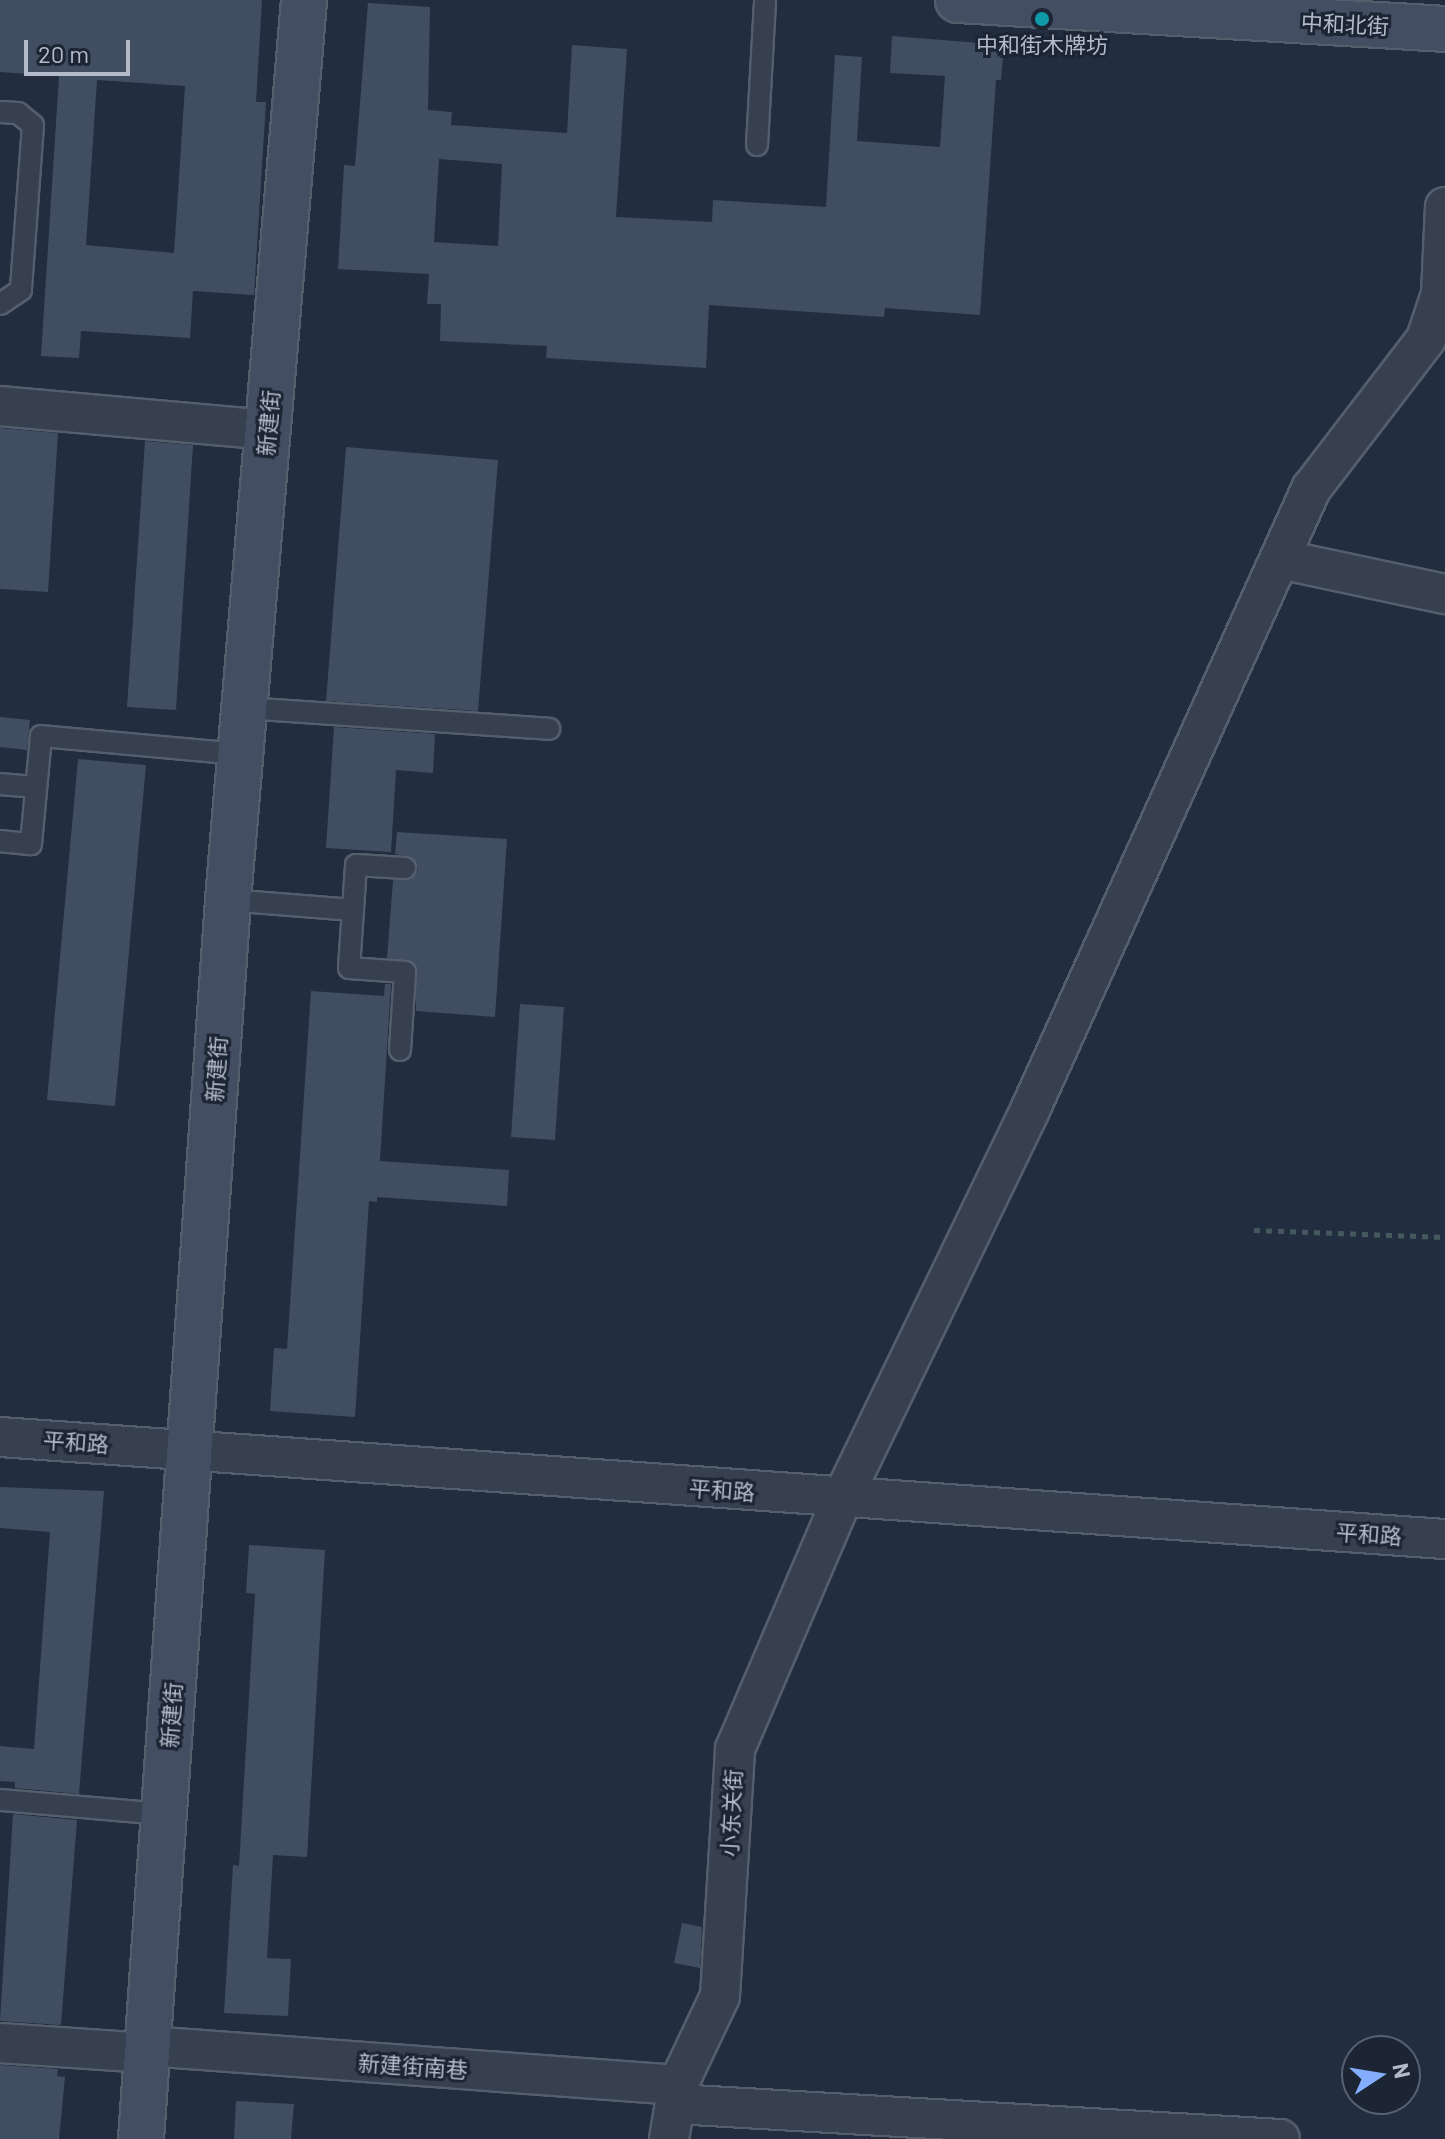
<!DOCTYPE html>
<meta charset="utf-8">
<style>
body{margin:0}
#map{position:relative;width:1445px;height:2139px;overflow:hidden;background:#222e3f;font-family:Barlow,"Noto Sans SC",sans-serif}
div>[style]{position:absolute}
.building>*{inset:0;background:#414d61}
.path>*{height:5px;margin-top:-2.5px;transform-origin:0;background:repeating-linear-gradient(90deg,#43595d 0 6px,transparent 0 12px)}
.roads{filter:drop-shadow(2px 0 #555e6d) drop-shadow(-2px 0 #555e6d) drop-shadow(0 2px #555e6d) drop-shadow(0 -2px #555e6d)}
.lane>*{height:20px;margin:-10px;padding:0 10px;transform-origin:10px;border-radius:10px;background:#37404f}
.street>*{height:38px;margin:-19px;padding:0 19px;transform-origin:19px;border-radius:19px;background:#37404f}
.secondary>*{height:44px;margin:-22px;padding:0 22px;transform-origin:22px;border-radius:22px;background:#444e62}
.dots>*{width:22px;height:22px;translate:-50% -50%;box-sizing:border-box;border:4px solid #1c2534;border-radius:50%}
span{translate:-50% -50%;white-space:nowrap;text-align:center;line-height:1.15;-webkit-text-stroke:6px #1c2534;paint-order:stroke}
.street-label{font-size:22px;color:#b3bbca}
.poi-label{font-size:22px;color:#b3bbca}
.north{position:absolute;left:1341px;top:2035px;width:80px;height:80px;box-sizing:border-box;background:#1c2534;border:2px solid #586170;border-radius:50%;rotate:78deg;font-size:22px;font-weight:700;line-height:32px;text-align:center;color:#b3bbca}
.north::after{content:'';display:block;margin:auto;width:28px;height:36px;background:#84aefd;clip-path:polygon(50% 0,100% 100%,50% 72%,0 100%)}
.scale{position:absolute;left:24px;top:40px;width:106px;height:36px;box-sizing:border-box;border:4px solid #b3bbca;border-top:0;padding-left:10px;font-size:24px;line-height:28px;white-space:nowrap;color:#b3bbca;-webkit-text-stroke:6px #1c2534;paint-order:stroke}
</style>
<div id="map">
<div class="building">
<i style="clip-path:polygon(evenodd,0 0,262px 0,256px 102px,266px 102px,254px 295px,193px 291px,190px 338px,81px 331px,79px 358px,41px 356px,59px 76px,0 72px,0 0,97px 80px,185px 86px,174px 253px,86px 245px,97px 80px)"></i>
<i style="clip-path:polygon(evenodd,368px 3px,430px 7px,428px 110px,452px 112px,451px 125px,567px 133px,572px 45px,627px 49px,616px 217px,712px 222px,713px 200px,826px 207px,835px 55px,862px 57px,857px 141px,940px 147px,945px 76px,890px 73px,892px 36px,1004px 45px,1001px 80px,996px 80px,980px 315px,885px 308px,884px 317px,709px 305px,706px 368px,546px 358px,547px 346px,440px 341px,441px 304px,427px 304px,429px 274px,338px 269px,344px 165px,355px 166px,368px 3px,439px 159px,502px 164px,498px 246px,434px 242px,439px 159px)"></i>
<i style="clip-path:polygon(0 428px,58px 433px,48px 592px,0 589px)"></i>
<i style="clip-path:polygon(145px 441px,193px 445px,176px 710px,127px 707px)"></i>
<i style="clip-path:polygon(346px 447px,498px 460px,478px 711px,326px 701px)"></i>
<i style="clip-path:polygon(0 717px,30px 720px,27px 750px,0 747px)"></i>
<i style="clip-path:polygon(334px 727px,435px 734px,433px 773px,396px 770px,391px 852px,326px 848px)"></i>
<i style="clip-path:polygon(78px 759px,146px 765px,115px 1106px,47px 1100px)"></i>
<i style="clip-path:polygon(397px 832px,507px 839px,495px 1017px,416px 1011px,416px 966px,387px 958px,393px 880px,410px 880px,418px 870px,411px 857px,395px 854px)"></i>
<i style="clip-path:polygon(385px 984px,391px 984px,380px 1161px,509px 1170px,507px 1206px,377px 1197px,377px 1202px,369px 1201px,355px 1417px,270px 1411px,274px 1348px,287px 1349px,311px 991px,384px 996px)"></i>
<i style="clip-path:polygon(520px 1004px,564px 1007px,555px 1140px,511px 1137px)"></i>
<i style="clip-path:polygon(0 1487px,104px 1491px,79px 1794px,15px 1788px,15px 1782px,0 1781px,0 1746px,34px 1749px,50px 1532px,0 1528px)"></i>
<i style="clip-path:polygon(249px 1545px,325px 1550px,307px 1857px,273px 1855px,267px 1958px,291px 1959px,288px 2016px,224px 2013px,233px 1865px,239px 1866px,255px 1594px,246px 1593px)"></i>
<i style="clip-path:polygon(13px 1814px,77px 1820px,61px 2025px,0 2021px)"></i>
<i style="clip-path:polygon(682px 1923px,702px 1927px,700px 1968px,674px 1963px)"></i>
<i style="clip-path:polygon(0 2065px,58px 2069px,57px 2076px,65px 2077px,59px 2139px,0 2139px)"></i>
<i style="clip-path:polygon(236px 2101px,294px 2104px,291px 2139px,234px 2139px)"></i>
</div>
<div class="path">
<i style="left:1254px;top:1230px;width:191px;rotate:2.1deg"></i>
</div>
<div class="roads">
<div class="lane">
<i style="left:0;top:112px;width:18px;rotate:3deg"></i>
<i style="left:18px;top:113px;width:19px;rotate:39deg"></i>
<i style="left:33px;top:125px;width:165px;rotate:94.2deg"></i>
<i style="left:21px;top:290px;width:25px;rotate:146deg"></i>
<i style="left:757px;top:145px;width:145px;rotate:-86.8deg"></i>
<i style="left:244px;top:708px;width:306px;rotate:3.9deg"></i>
<i style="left:0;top:784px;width:36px;rotate:5deg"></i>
<i style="left:0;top:841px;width:31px;rotate:6deg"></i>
<i style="left:31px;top:844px;width:108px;rotate:-84.7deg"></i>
<i style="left:41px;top:736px;width:200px;rotate:5.2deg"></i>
<i style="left:228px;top:900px;width:125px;rotate:4.6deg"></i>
<i style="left:400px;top:1050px;width:78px;rotate:-86.3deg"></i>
<i style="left:405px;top:972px;width:56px;rotate:-175.9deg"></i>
<i style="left:349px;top:968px;width:103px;rotate:-86.1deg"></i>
<i style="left:356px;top:865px;width:49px;rotate:3.5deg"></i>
<i style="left:0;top:1800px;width:165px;rotate:4.9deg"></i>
</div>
<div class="street">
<i style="left:0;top:406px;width:269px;rotate:5.1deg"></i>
<i style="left:1280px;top:559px;width:169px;rotate:12deg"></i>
<i style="left:0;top:1437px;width:1449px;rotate:4.04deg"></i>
<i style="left:0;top:2043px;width:147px;rotate:3.9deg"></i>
<i style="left:148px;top:2046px;width:531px;rotate:4.21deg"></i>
<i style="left:675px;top:2104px;width:606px;rotate:3.31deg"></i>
<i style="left:669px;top:2139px;width:55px;rotate:-80.5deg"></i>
<i style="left:678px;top:2085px;width:98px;rotate:-64.7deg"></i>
<i style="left:720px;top:1996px;width:247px;rotate:-86.5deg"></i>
<i style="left:735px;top:1749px;width:272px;rotate:-66.8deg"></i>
<i style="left:842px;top:1499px;width:432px;rotate:-64.2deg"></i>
<i style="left:1030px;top:1110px;width:682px;rotate:-65.65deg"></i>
<i style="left:1311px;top:489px;width:189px;rotate:-52.5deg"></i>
<i style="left:1426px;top:339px;width:47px;rotate:-71.6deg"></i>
<i style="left:1441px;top:294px;width:87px;rotate:-87.4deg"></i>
</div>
<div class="secondary">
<i style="left:958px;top:0;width:488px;rotate:3.4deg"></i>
<i style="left:141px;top:2139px;width:1242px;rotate:-85.98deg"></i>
<i style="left:228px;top:900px;width:903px;rotate:-85.17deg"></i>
</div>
</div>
<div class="dots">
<i style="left:1042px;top:19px;background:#0f9aa8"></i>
</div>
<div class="street-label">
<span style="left:1345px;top:24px;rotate:3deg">中和北街</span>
<span style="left:268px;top:423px;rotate:-85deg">新建街</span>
<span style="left:216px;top:1069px;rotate:-86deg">新建街</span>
<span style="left:76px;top:1442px;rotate:4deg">平和路</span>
<span style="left:722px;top:1490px;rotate:4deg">平和路</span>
<span style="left:1369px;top:1534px;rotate:4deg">平和路</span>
<span style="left:171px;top:1715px;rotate:-86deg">新建街</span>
<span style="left:731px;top:1813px;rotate:-87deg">小东关街</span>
<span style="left:413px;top:2066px;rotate:4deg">新建街南巷</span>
</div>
<div class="poi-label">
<span style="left:1042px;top:45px">中和街木牌坊</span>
</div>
<div class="north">N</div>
<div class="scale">20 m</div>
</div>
